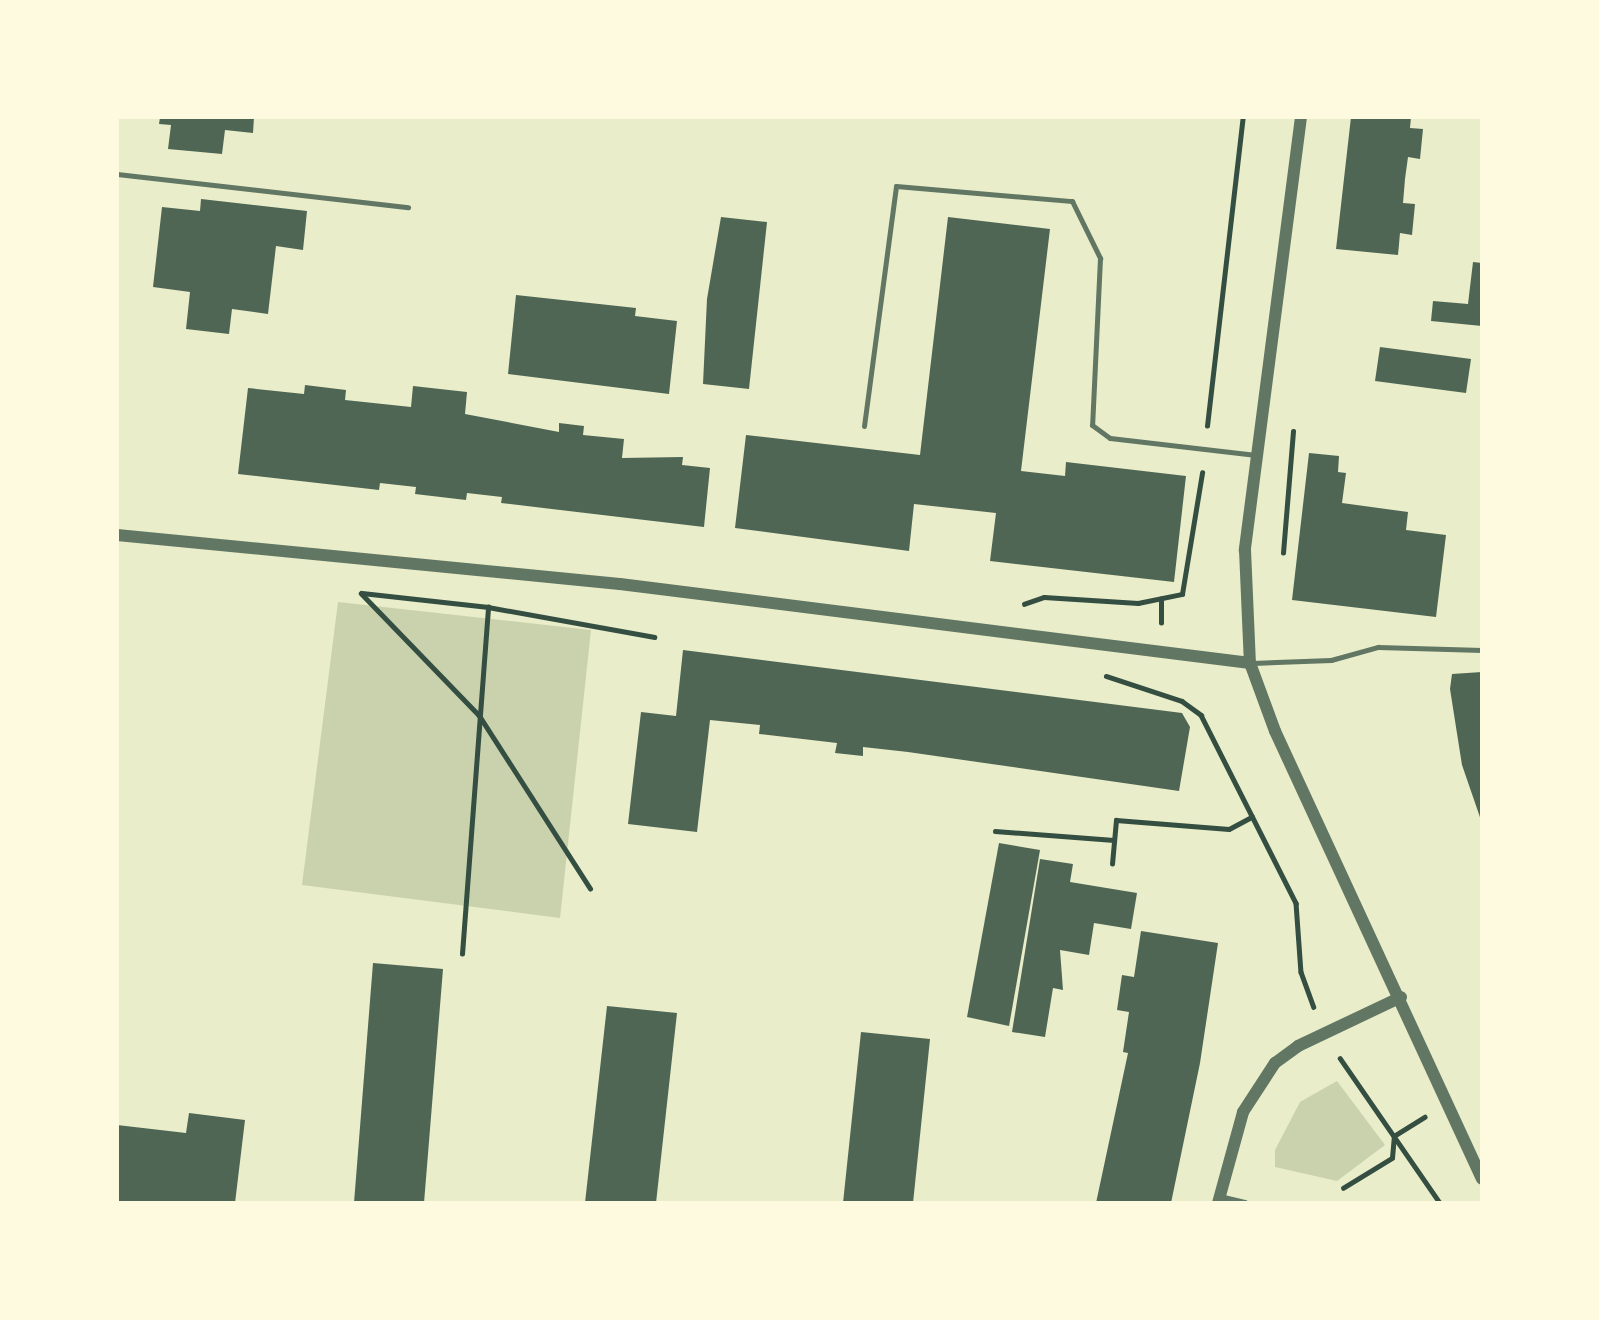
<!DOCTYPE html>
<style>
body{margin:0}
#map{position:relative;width:1599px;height:1320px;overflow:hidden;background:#e9edc9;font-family:Lato,sans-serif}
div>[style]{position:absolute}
.green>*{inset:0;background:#cad2ad}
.building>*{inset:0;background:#4f6655}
.path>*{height:4.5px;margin:-2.25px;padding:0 2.25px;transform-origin:2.25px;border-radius:2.25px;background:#344e41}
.service>*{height:5px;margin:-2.5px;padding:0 2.5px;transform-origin:2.5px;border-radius:2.5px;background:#617663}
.minor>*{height:7px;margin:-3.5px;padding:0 3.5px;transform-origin:3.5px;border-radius:3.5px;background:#617663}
.tertiary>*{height:12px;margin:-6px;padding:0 6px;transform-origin:6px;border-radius:6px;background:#617663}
span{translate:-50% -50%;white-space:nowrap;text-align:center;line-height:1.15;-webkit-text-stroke:5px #fefae0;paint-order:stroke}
.frame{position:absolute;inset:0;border:119px solid #fefae0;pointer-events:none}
</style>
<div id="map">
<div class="green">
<i style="clip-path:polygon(338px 602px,591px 630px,560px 918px,302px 885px)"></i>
<i style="clip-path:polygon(1337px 1081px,1385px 1145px,1337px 1181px,1275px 1167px,1275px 1150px,1300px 1102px)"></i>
</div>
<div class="building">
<i style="clip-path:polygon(160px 117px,254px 117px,253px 133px,225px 130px,222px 154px,168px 149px,171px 125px,159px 124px)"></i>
<i style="clip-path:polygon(1351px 117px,1411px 117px,1410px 128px,1423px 129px,1420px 159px,1408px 157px,1405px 179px,1403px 203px,1415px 204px,1412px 235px,1400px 233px,1398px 255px,1336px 249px)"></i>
<i style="clip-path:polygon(201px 199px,307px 211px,303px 250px,276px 246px,268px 314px,232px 309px,229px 334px,186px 329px,190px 292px,153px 287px,162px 207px,200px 211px)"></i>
<i style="clip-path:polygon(721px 217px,767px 222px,749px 389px,703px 384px,707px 299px)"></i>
<i style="clip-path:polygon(948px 217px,1050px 229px,1021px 471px,1065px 476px,1066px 462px,1186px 476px,1174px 582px,990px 561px,996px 513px,914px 504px,909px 551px,735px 528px,746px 435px,920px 455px)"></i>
<i style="clip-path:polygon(1473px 262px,1482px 263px,1482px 326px,1431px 321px,1433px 301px,1468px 304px)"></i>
<i style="clip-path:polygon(516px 295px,636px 308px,635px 316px,677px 321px,669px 394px,508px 374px)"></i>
<i style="clip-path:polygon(1380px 347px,1471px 359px,1466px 393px,1375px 381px)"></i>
<i style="clip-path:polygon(305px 385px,346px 390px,345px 400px,411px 407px,413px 386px,467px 392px,465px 414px,559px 432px,559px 423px,584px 426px,583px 435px,624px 439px,622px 458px,683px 457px,682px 465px,710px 468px,704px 527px,501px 503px,502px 497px,467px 493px,466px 500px,415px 494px,416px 487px,380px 483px,379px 490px,238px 474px,248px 388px,304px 394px)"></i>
<i style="clip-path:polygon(1309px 453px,1339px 456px,1338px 472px,1346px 473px,1342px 503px,1408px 512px,1406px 530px,1446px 535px,1436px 617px,1292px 600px)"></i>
<i style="clip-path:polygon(683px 650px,1182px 713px,1190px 727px,1179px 791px,908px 752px,863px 747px,863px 756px,835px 753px,837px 743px,759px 734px,760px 725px,710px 720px,697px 832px,628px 824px,641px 712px,676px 716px)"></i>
<i style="clip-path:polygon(1482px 672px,1482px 823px,1462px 765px,1450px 689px,1452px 674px)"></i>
<i style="clip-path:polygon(999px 843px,1040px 850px,1009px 1026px,967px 1017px)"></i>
<i style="clip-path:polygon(1040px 859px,1073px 864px,1070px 882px,1137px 893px,1131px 929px,1094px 923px,1089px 955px,1060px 950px,1063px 990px,1053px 988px,1045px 1037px,1012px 1032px)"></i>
<i style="clip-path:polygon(1141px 931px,1218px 943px,1200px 1063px,1171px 1203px,1096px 1203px,1128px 1053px,1123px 1052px,1129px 1012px,1117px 1010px,1122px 975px,1134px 977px)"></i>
<i style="clip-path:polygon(373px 963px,443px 969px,424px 1203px,354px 1203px)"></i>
<i style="clip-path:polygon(607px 1006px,677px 1013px,656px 1203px,585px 1203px)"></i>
<i style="clip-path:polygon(861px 1032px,930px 1039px,913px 1203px,843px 1203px)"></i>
<i style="clip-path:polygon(189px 1113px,245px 1120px,235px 1203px,117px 1203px,117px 1125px,186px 1133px)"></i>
</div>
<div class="path">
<i style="left:1207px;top:426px;width:311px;rotate:-83.4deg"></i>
<i style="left:1283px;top:553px;width:122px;rotate:-85.3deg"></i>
<i style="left:361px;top:593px;width:170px;rotate:46deg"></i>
<i style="left:479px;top:715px;width:206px;rotate:57.3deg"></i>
<i style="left:362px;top:593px;width:127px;rotate:6.3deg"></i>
<i style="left:488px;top:607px;width:169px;rotate:10.2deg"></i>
<i style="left:1024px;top:604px;width:21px;rotate:-19deg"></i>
<i style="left:1044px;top:597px;width:94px;rotate:3.7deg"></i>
<i style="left:1138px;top:603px;width:45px;rotate:-11.6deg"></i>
<i style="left:1182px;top:594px;width:123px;rotate:-80.6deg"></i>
<i style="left:1161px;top:623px;width:24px;rotate:-90deg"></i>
<i style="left:1106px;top:676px;width:80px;rotate:18.2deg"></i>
<i style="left:1182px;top:701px;width:24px;rotate:36deg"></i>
<i style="left:1201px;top:715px;width:211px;rotate:63.2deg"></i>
<i style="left:1296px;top:903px;width:69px;rotate:85.9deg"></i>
<i style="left:1301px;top:972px;width:37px;rotate:70deg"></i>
<i style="left:995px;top:831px;width:119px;rotate:4.3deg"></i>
<i style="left:1112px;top:864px;width:44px;rotate:-84.8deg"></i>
<i style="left:1116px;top:820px;width:113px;rotate:4.6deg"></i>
<i style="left:1229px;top:829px;width:26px;rotate:-28deg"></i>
<i style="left:462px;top:954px;width:348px;rotate:-85.7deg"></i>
<i style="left:1340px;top:1058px;width:176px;rotate:55.4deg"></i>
<i style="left:1343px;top:1188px;width:57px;rotate:-31.5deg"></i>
<i style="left:1392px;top:1158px;width:22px;rotate:-85deg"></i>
<i style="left:1394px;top:1136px;width:36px;rotate:-32deg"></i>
</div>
<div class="service">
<i style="left:117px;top:174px;width:293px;rotate:6.5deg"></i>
<i style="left:864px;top:426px;width:242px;rotate:-82.4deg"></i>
<i style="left:896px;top:186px;width:177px;rotate:4.9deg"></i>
<i style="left:1072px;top:201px;width:64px;rotate:63.8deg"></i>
<i style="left:1100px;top:258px;width:167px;rotate:92.7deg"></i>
<i style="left:1092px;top:425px;width:22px;rotate:36deg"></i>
<i style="left:1110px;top:438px;width:147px;rotate:6.6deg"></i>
<i style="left:1252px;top:663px;width:79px;rotate:-2.2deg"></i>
<i style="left:1331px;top:660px;width:49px;rotate:-15.5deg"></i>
<i style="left:1378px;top:647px;width:104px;rotate:1.7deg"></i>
</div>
<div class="minor">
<i style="left:1219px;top:1197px;width:26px;rotate:13deg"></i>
</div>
<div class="tertiary">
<i style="left:1301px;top:117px;width:437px;rotate:97.4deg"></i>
<i style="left:1245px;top:550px;width:113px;rotate:87.5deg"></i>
<i style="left:1250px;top:663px;width:72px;rotate:69.8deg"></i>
<i style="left:1275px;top:731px;width:493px;rotate:65.2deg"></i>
<i style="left:117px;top:535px;width:505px;rotate:5.56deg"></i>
<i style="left:620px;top:584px;width:635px;rotate:7.15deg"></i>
<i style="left:1218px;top:1203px;width:94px;rotate:-74.6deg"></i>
<i style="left:1243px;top:1112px;width:59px;rotate:-56.9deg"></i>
<i style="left:1275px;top:1063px;width:29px;rotate:-36deg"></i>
<i style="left:1298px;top:1046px;width:114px;rotate:-25.4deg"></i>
</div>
<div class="frame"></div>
</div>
